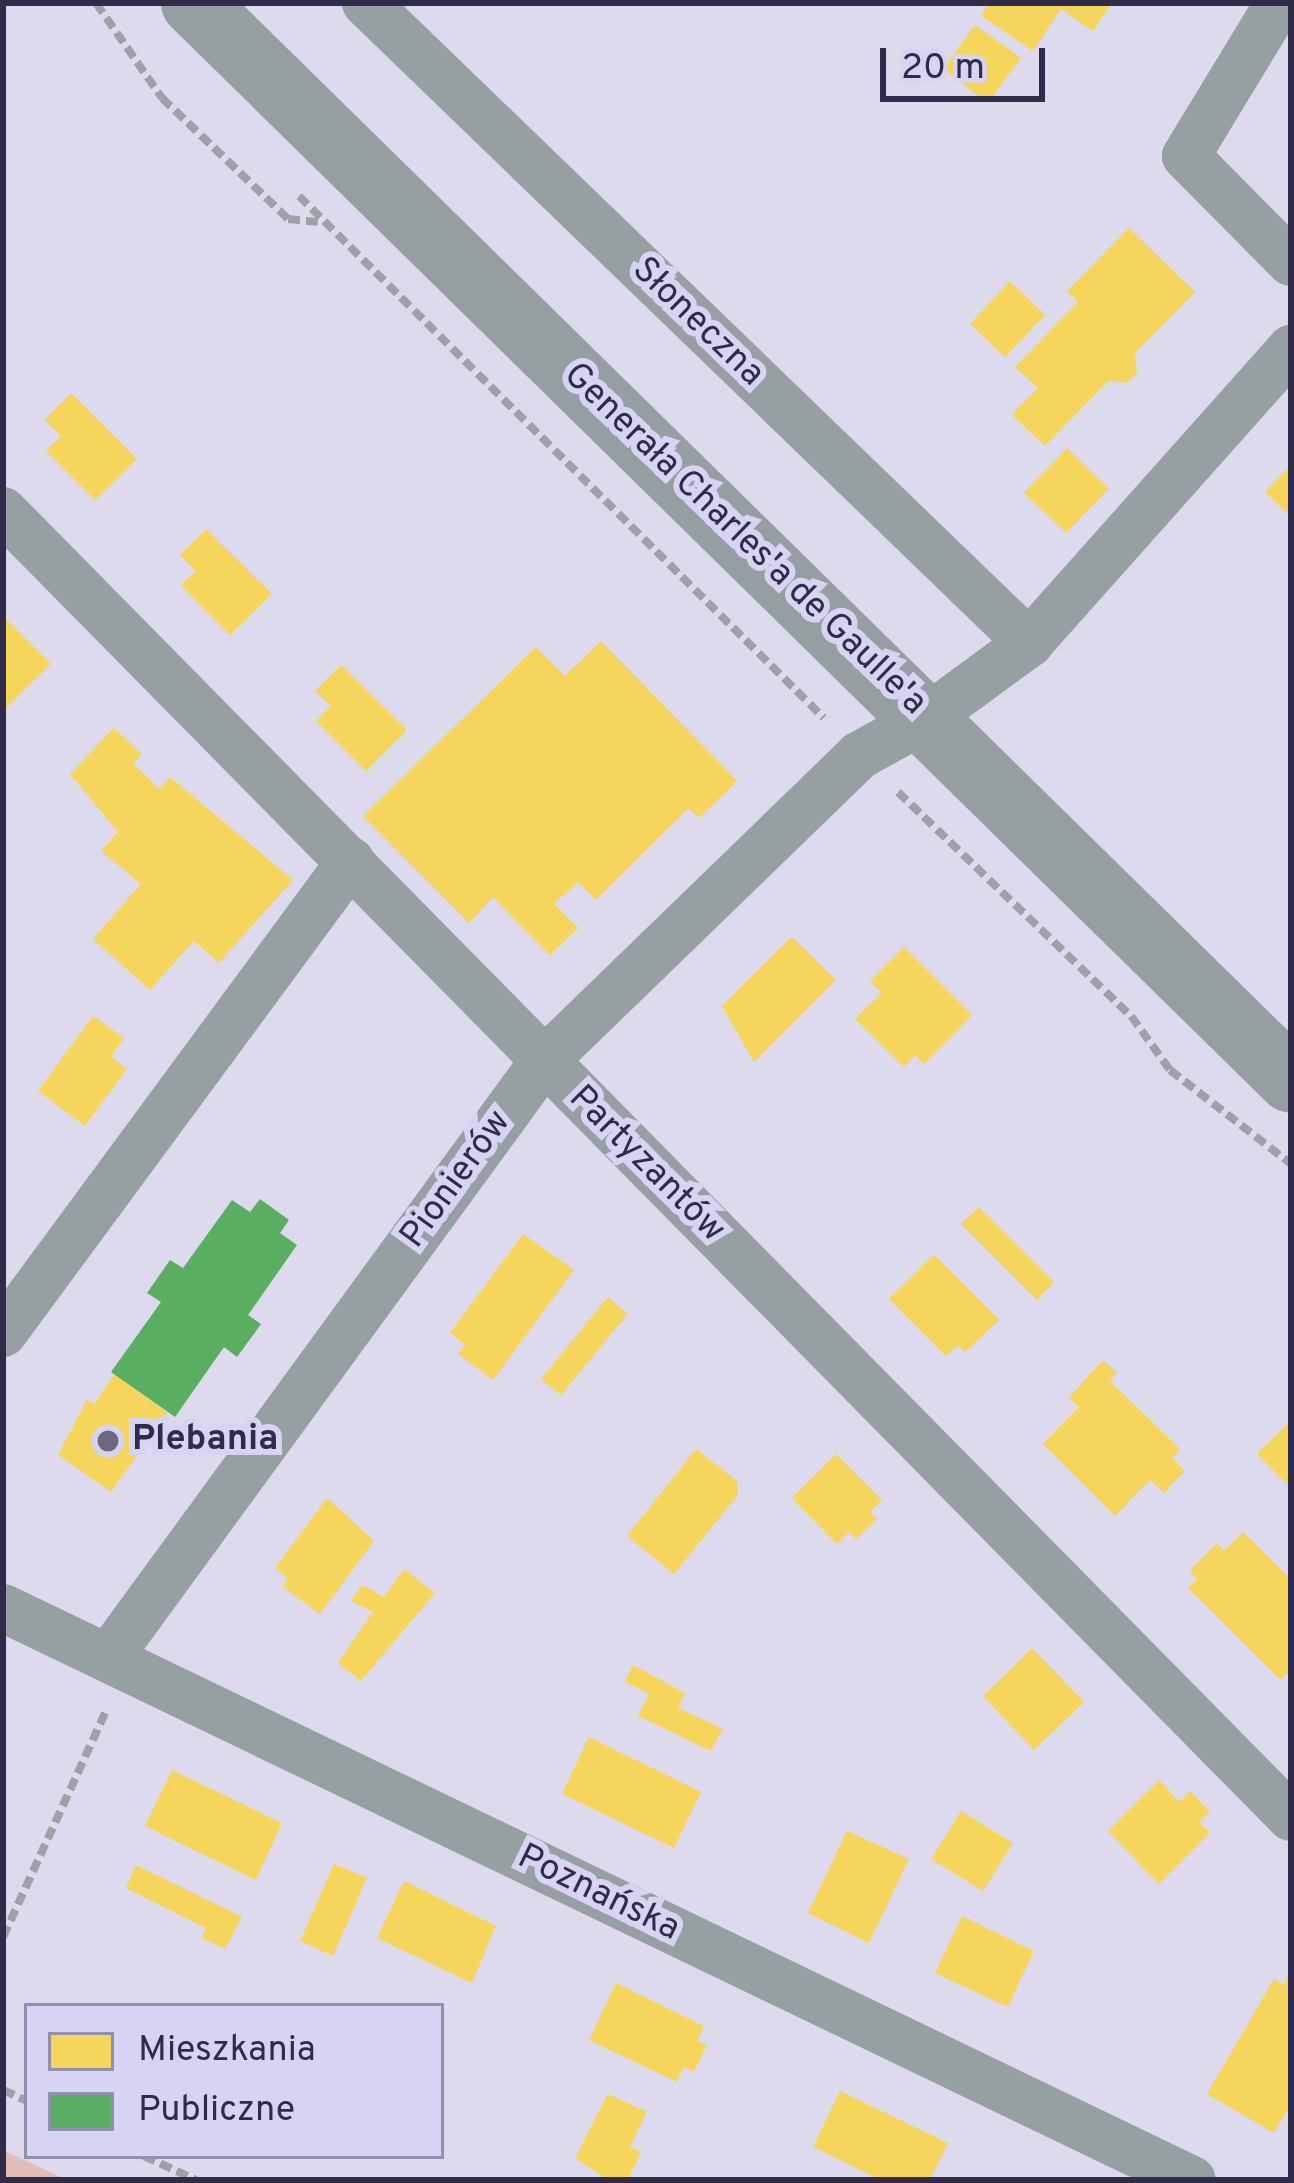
<!DOCTYPE html>
<meta charset="utf-8">
<style>
body{margin:0}
#map{position:relative;width:1294px;height:2183px;overflow:hidden;background:#dcdaec;font-family:Overpass,sans-serif}
div>[style]{position:absolute}
.green>*{inset:0;background:#e2bfb6}
.homes>*{inset:0;background:#f6d55c}
.public>*{inset:0;background:#5aae61}
.path>*{height:8px;margin-top:-4px;transform-origin:0;background:repeating-linear-gradient(90deg,#9da2a8 0 12px,transparent 0 18px)}
.minor>*{height:48px;margin:-24px;padding:0 24px;transform-origin:24px;border-radius:24px;background:#969fa1}
.secondary>*{height:66px;margin:-33px;padding:0 33px;transform-origin:33px;border-radius:33px;background:#959ea1}
.dots>*{width:33px;height:33px;translate:-50% -50%;box-sizing:border-box;border:6px solid #d6d3f3;border-radius:50%}
span{translate:-50% -50%;white-space:nowrap;text-align:center;line-height:1.15;-webkit-text-stroke:12px #d6d3f3;paint-order:stroke}
.street-label{font-size:36px;color:#2f2b49}
.poi-label{font-size:36px;color:#2f2b49;font-weight:700}
.left{translate:0 -50%;text-align:left}
.frame{position:absolute;inset:0;border:6px solid #2f2b49;pointer-events:none}
.legend{position:absolute;left:24px;top:2003px;width:420px;height:156px;box-sizing:border-box;background:#d6d3f3;border:3px solid #9390af;margin:0;padding:15px 21px;list-style:none;font-size:36px;color:#2f2b49}
.legend li{display:flex;align-items:center;gap:24px;height:60px}
.legend b{width:60px;border:3px solid #9390af}
.scale{position:absolute;left:880px;top:48px;width:165px;height:54px;box-sizing:border-box;border:6px solid #2f2b49;border-top:0;padding-left:15px;font-size:36px;line-height:42px;white-space:nowrap;color:#2f2b49;-webkit-text-stroke:9px #d6d3f3;paint-order:stroke}
</style>
<div id="map">
<div class="green">
<i style="clip-path:polygon(3px 2150px,67px 2180px,3px 2180px)"></i>
</div>
<div class="homes">
<i style="clip-path:polygon(989px 3px,1112px 3px,1093px 31px,1061px 9px,1033px 51px,981px 16px)"></i>
<i style="clip-path:polygon(975px 25px,1021px 58px,988px 103px,943px 69px)"></i>
<i style="clip-path:polygon(1129px 228px,1195px 292px,1135px 353px,1137px 373px,1126px 383px,1108px 381px,1045px 446px,1012px 415px,1038px 388px,1015px 367px,1078px 302px,1067px 291px)"></i>
<i style="clip-path:polygon(1010px 281px,1045px 315px,1005px 357px,970px 324px)"></i>
<i style="clip-path:polygon(71px 393px,137px 459px,95px 500px,46px 451px,61px 436px,45px 420px)"></i>
<i style="clip-path:polygon(1067px 448px,1109px 489px,1066px 533px,1024px 493px)"></i>
<i style="clip-path:polygon(1291px 465px,1291px 517px,1265px 492px)"></i>
<i style="clip-path:polygon(206px 529px,272px 594px,230px 635px,181px 585px,196px 571px,180px 555px)"></i>
<i style="clip-path:polygon(3px 616px,51px 664px,3px 711px)"></i>
<i style="clip-path:polygon(601px 641px,737px 781px,699px 818px,689px 808px,596px 900px,578px 882px,554px 904px,578px 928px,550px 955px,493px 897px,469px 923px,363px 816px,536px 647px,565px 676px)"></i>
<i style="clip-path:polygon(341px 665px,407px 730px,366px 771px,316px 721px,331px 706px,315px 691px)"></i>
<i style="clip-path:polygon(114px 728px,142px 754px,133px 763px,159px 789px,170px 777px,293px 880px,219px 963px,194px 941px,150px 990px,93px 939px,141px 884px,101px 851px,118px 832px,70px 774px)"></i>
<i style="clip-path:polygon(792px 937px,836px 980px,754px 1062px,722px 1006px)"></i>
<i style="clip-path:polygon(904px 947px,972px 1015px,924px 1064px,915px 1055px,904px 1067px,855px 1019px,882px 993px,870px 981px)"></i>
<i style="clip-path:polygon(93px 1016px,124px 1038px,111px 1057px,127px 1069px,85px 1126px,38px 1091px)"></i>
<i style="clip-path:polygon(979px 1207px,1054px 1282px,1037px 1300px,961px 1224px)"></i>
<i style="clip-path:polygon(523px 1234px,574px 1270px,493px 1380px,458px 1354px,465px 1345px,450px 1333px)"></i>
<i style="clip-path:polygon(934px 1255px,999px 1320px,965px 1352px,958px 1345px,946px 1356px,889px 1299px)"></i>
<i style="clip-path:polygon(608px 1297px,628px 1314px,561px 1395px,541px 1379px)"></i>
<i style="clip-path:polygon(1103px 1360px,1117px 1373px,1110px 1381px,1180px 1449px,1172px 1458px,1185px 1471px,1164px 1493px,1150px 1480px,1115px 1516px,1043px 1444px,1079px 1407px,1069px 1398px)"></i>
<i style="clip-path:polygon(115px 1374px,168px 1413px,111px 1492px,58px 1455px,87px 1400px,94px 1404px)"></i>
<i style="clip-path:polygon(1291px 1420px,1291px 1488px,1257px 1454px)"></i>
<i style="clip-path:polygon(696px 1449px,737px 1481px,738px 1495px,674px 1574px,627px 1536px)"></i>
<i style="clip-path:polygon(836px 1454px,882px 1500px,870px 1512px,877px 1519px,856px 1539px,849px 1532px,837px 1544px,792px 1498px)"></i>
<i style="clip-path:polygon(327px 1498px,374px 1541px,320px 1614px,283px 1587px,288px 1578px,275px 1568px)"></i>
<i style="clip-path:polygon(1243px 1532px,1291px 1580px,1291px 1670px,1281px 1680px,1188px 1588px,1197px 1579px,1190px 1571px,1217px 1543px,1224px 1551px)"></i>
<i style="clip-path:polygon(404px 1569px,435px 1593px,361px 1681px,338px 1663px,373px 1612px,351px 1601px,362px 1585px,384px 1597px)"></i>
<i style="clip-path:polygon(1032px 1648px,1084px 1702px,1034px 1750px,983px 1696px)"></i>
<i style="clip-path:polygon(633px 1665px,685px 1693px,678px 1708px,723px 1729px,711px 1751px,638px 1716px,649px 1694px,625px 1682px)"></i>
<i style="clip-path:polygon(589px 1737px,701px 1792px,674px 1848px,562px 1794px)"></i>
<i style="clip-path:polygon(172px 1770px,282px 1823px,256px 1880px,145px 1826px)"></i>
<i style="clip-path:polygon(1159px 1780px,1179px 1802px,1190px 1791px,1210px 1812px,1199px 1822px,1210px 1833px,1159px 1884px,1108px 1831px)"></i>
<i style="clip-path:polygon(961px 1811px,1013px 1843px,983px 1891px,931px 1859px)"></i>
<i style="clip-path:polygon(847px 1831px,909px 1859px,869px 1943px,808px 1913px)"></i>
<i style="clip-path:polygon(334px 1864px,367px 1878px,333px 1956px,300px 1941px)"></i>
<i style="clip-path:polygon(136px 1865px,242px 1917px,225px 1949px,202px 1938px,206px 1928px,126px 1888px)"></i>
<i style="clip-path:polygon(404px 1881px,496px 1926px,472px 1983px,377px 1938px)"></i>
<i style="clip-path:polygon(962px 1916px,1034px 1951px,1008px 2007px,935px 1973px)"></i>
<i style="clip-path:polygon(1291px 1969px,1291px 2104px,1274px 2133px,1207px 2094px,1274px 1979px,1283px 1985px)"></i>
<i style="clip-path:polygon(616px 1983px,704px 2026px,697px 2041px,707px 2045px,694px 2072px,684px 2067px,677px 2082px,589px 2040px)"></i>
<i style="clip-path:polygon(840px 2091px,948px 2143px,930px 2180px,881px 2180px,813px 2147px)"></i>
<i style="clip-path:polygon(608px 2094px,647px 2112px,630px 2147px,641px 2152px,628px 2180px,608px 2180px,575px 2158px)"></i>
</div>
<div class="public">
<i style="clip-path:polygon(260px 1199px,289px 1220px,280px 1233px,297px 1245px,248px 1315px,261px 1324px,237px 1357px,224px 1347px,175px 1417px,111px 1372px,161px 1302px,147px 1293px,170px 1260px,183px 1268px,232px 1200px,250px 1212px)"></i>
</div>
<div class="path">
<i style="left:96px;top:3px;width:116px;rotate:55.2deg"></i>
<i style="left:162px;top:98px;width:175px;rotate:43.8deg"></i>
<i style="left:288px;top:219px;width:30px;rotate:6deg"></i>
<i style="left:299px;top:196px;width:740px;rotate:44.84deg"></i>
<i style="left:898px;top:792px;width:323px;rotate:43.9deg"></i>
<i style="left:1131px;top:1016px;width:67px;rotate:54.2deg"></i>
<i style="left:1170px;top:1070px;width:153px;rotate:37.8deg"></i>
<i style="left:3px;top:1937px;width:248px;rotate:-65.5deg"></i>
<i style="left:3px;top:2090px;width:26px;rotate:25deg"></i>
<i style="left:144px;top:2156px;width:57px;rotate:24.8deg"></i>
</div>
<div class="minor">
<i style="left:366px;top:3px;width:922px;rotate:43.99deg"></i>
<i style="left:1279px;top:3px;width:179px;rotate:121.3deg"></i>
<i style="left:1186px;top:156px;width:149px;rotate:45.3deg"></i>
<i style="left:3px;top:511px;width:1834px;rotate:45.4deg"></i>
<i style="left:3px;top:1333px;width:586px;rotate:-53.6deg"></i>
<i style="left:3px;top:1608px;width:1319px;rotate:25.69deg"></i>
<i style="left:108px;top:1658px;width:739px;rotate:-53.86deg"></i>
<i style="left:544px;top:1061px;width:440px;rotate:-44.1deg"></i>
<i style="left:860px;top:755px;width:77px;rotate:-28.9deg"></i>
<i style="left:927px;top:718px;width:127px;rotate:-36.3deg"></i>
<i style="left:1029px;top:643px;width:394px;rotate:-48.3deg"></i>
</div>
<div class="secondary">
<i style="left:194px;top:3px;width:1537px;rotate:44.47deg"></i>
</div>
<div class="dots">
<i style="left:108px;top:1441px;background:#6c6882"></i>
</div>
<div class="street-label">
<span style="left:697px;top:323px;rotate:44deg">Słoneczna</span>
<span style="left:744px;top:540px;rotate:44deg">Generała Charles'a de Gaulle'a</span>
<span style="left:646px;top:1165px;rotate:45deg">Partyzantów</span>
<span style="left:457px;top:1180px;rotate:-54deg">Pionierów</span>
<span style="left:598px;top:1894px;rotate:26deg">Poznańska</span>
</div>
<div class="poi-label">
<span class="left" style="left:132px;top:1441px">Plebania</span>
</div>
<div class="frame"></div>
<ul class="legend">
<li><b style="height:33px;background:#f6d55c"></b>Mieszkania</li>
<li><b style="height:33px;background:#5aae61"></b>Publiczne</li>
</ul>
<div class="scale">20 m</div>
</div>
